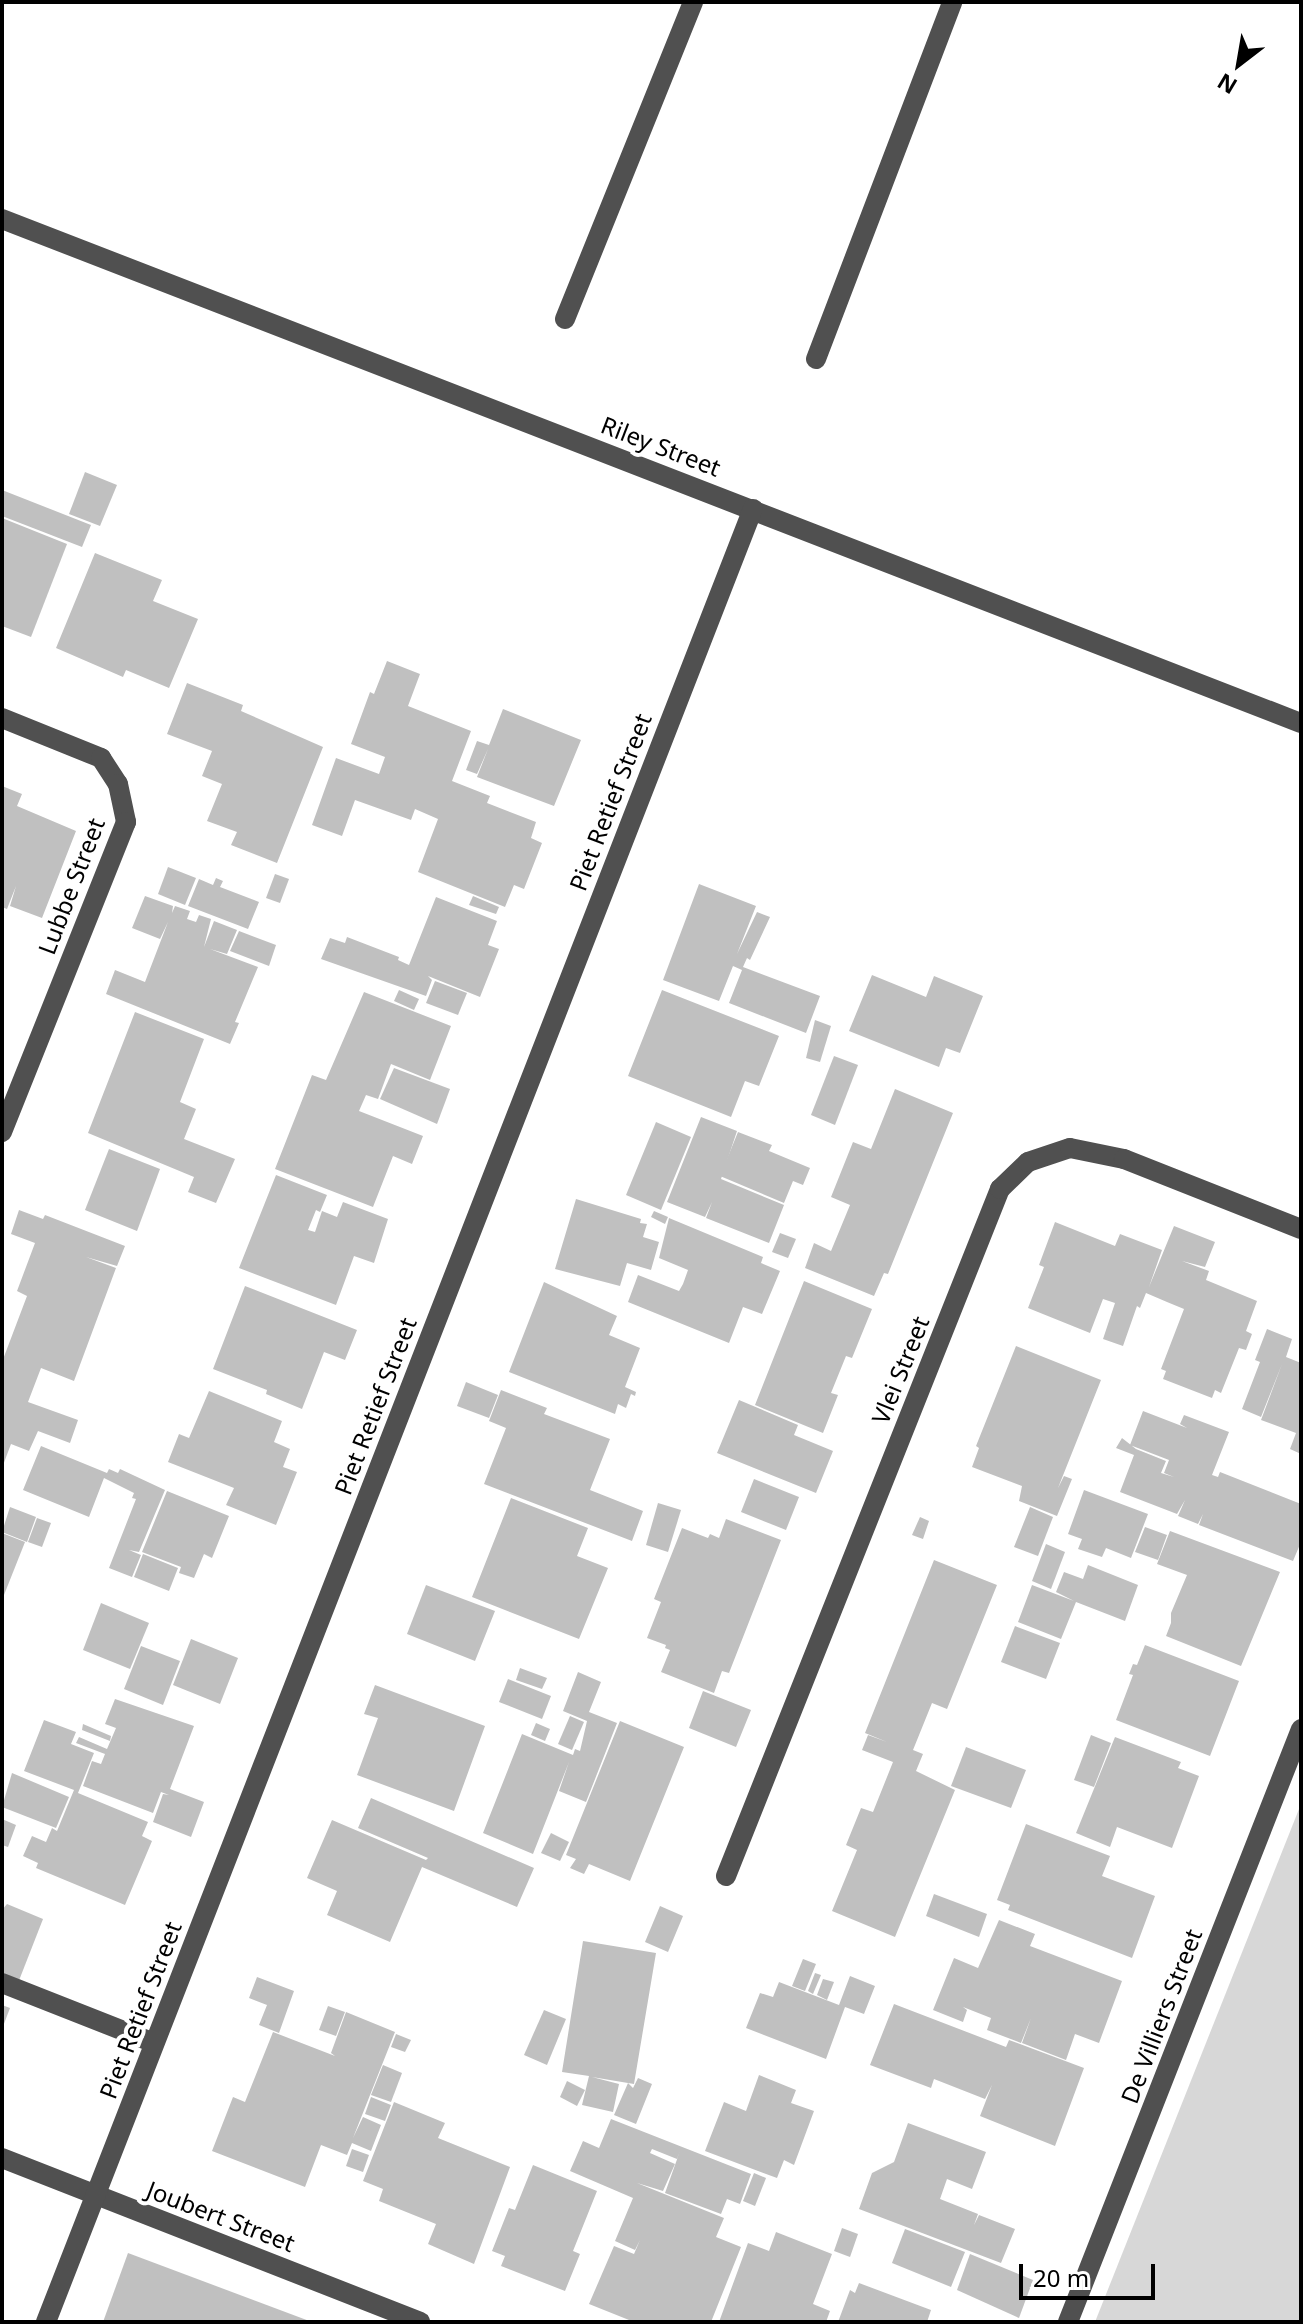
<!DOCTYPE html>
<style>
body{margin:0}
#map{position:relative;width:1303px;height:2324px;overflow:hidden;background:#fff;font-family:"Noto Sans",sans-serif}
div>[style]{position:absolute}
.green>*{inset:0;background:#d7d7d7}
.building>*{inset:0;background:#c0c0c0}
.minor>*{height:20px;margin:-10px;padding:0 10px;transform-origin:10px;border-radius:10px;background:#505050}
span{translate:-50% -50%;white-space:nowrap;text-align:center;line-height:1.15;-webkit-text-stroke:8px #fff;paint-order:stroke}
.street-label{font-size:24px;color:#000}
.frame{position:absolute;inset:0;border:4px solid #000;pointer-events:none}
.north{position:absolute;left:1199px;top:24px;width:80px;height:80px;-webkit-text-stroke:6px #fff;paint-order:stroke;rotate:211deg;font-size:22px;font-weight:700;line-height:32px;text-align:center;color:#000}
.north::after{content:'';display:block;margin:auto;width:28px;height:36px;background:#000;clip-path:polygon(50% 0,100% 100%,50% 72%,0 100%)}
.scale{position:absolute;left:1019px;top:2264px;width:136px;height:36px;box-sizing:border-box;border:4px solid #000;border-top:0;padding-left:10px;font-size:24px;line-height:28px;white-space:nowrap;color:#000;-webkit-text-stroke:6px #fff;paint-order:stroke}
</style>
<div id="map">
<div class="green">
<i style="clip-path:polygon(1301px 1804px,1301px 2322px,1095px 2322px)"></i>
</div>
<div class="building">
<i style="clip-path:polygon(85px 472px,117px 485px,100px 526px,69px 514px)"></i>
<i style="clip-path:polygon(2px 490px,91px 525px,82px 547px,2px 516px)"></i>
<i style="clip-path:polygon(2px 518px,67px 544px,31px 637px,2px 626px)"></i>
<i style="clip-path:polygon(95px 553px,162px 580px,153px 601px,198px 619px,169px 688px,126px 670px,123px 677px,56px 648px)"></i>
<i style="clip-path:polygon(387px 661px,420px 674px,408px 706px,471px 731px,452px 781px,490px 796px,487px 803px,536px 822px,531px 838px,542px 843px,524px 889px,514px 885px,505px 907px,418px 872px,438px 819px,415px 809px,411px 820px,355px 800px,342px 836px,312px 825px,336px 758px,379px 774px,385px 757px,351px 744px,370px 692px,374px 694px)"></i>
<i style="clip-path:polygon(187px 683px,243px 705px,241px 711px,323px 747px,277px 863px,231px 845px,237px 832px,207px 821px,222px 784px,202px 776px,212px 751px,167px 734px)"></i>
<i style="clip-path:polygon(503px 709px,581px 740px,554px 806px,477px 777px,488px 749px,477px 774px,466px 770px,477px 741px,489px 745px)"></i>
<i style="clip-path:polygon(2px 786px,22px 794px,17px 806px,76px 831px,42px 918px,10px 906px,16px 886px,7px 909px,2px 907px)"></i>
<i style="clip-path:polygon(168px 867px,196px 878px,185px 905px,158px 894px)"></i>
<i style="clip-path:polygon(275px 874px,289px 879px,280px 903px,266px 898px)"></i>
<i style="clip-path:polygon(216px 878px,223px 881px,220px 887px,259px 902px,248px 929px,188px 906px,199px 879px,213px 885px)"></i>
<i style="clip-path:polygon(699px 884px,756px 906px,737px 954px,757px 912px,770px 917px,750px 960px,747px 958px,743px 967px,820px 996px,806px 1033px,729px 1003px,742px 970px,733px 966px,719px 1001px,663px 980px)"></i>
<i style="clip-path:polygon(145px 896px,173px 906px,172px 913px,175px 906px,190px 911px,187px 919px,196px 922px,199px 915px,211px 919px,204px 947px,214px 921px,237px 930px,227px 954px,210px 949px,258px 967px,235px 1022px,239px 1023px,230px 1044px,106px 994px,115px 970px,145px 982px,168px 922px,160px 939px,132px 928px)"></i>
<i style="clip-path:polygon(473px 896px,499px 907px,496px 914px,469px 905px)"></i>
<i style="clip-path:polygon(436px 897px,497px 921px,488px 945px,499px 949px,480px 997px,428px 976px,432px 980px,426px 996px,321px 959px,330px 938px,345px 943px,347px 937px,399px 957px,398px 960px,409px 965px)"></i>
<i style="clip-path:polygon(239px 931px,276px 945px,269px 966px,230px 951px)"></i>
<i style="clip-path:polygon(872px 975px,926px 997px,934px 976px,983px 996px,960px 1053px,946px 1048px,939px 1067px,849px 1031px)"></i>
<i style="clip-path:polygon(435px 981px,467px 993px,458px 1015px,426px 1003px)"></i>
<i style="clip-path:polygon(399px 990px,419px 999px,414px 1010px,394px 1001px)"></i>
<i style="clip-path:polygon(662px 990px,779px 1036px,759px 1086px,745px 1081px,731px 1117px,628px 1076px)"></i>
<i style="clip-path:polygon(364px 992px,451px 1026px,430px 1080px,391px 1064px,378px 1099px,366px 1095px,359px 1111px,423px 1136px,412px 1164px,393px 1156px,373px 1207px,275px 1169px,312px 1075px,326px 1080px)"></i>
<i style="clip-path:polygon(135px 1012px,204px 1039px,180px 1102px,196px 1109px,184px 1139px,235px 1159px,216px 1203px,188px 1192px,194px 1177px,88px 1133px)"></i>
<i style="clip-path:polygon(815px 1020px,831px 1026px,820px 1062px,806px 1058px)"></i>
<i style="clip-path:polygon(834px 1056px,858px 1065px,835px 1125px,811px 1115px)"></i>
<i style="clip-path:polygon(394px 1068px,450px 1089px,437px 1124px,380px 1099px)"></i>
<i style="clip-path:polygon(895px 1089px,953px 1113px,888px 1274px,884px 1273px,874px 1296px,805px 1268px,814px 1243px,831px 1251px,850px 1205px,831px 1197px,853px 1142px,871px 1149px)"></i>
<i style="clip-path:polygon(701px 1117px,737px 1131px,721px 1179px,784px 1205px,769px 1243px,706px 1218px,712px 1202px,705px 1217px,667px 1202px)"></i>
<i style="clip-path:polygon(656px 1122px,691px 1137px,661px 1210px,626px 1195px)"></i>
<i style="clip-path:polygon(738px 1132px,772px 1145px,769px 1151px,810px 1168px,803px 1185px,793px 1181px,784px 1203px,720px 1176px)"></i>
<i style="clip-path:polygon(109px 1149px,160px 1169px,137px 1231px,85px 1210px)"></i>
<i style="clip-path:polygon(276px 1175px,327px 1195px,320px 1212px,316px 1210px,308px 1230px,315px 1232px,322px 1211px,337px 1217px,343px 1202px,388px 1219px,374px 1263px,354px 1256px,336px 1305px,239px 1268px)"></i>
<i style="clip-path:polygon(576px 1199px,641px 1219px,640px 1223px,647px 1224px,643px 1237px,659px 1242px,651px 1270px,627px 1263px,620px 1286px,555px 1269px)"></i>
<i style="clip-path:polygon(19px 1210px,43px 1219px,45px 1215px,125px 1246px,117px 1266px,86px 1257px,116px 1268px,74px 1381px,41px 1368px,28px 1402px,78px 1420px,70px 1443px,38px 1431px,29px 1451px,11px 1444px,2px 1468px,2px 1362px,27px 1296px,17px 1291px,35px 1243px,11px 1234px)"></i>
<i style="clip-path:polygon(654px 1211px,668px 1217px,665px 1224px,651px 1217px)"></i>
<i style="clip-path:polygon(669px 1218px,763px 1257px,761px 1263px,780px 1271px,762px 1314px,743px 1307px,729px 1343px,628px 1302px,638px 1275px,679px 1291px,683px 1284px,688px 1270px,659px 1258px)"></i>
<i style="clip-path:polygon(1055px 1222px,1115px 1246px,1120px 1234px,1162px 1250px,1149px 1287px,1174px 1226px,1215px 1242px,1205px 1267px,1182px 1261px,1209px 1271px,1206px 1280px,1257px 1301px,1246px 1331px,1252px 1334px,1246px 1350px,1239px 1348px,1221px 1393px,1215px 1390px,1212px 1398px,1163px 1379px,1166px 1371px,1161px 1369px,1184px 1309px,1167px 1302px,1146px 1293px,1140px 1308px,1137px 1306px,1123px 1346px,1103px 1339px,1115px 1303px,1103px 1299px,1090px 1333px,1028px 1308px,1044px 1267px,1039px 1265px)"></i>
<i style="clip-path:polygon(780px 1233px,796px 1239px,788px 1258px,772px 1252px)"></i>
<i style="clip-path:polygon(804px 1281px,872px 1309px,852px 1358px,846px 1356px,831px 1393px,838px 1395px,823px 1433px,755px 1405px)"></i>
<i style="clip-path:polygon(544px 1282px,617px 1316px,609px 1335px,640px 1348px,625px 1387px,636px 1392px,635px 1396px,631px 1394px,626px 1408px,618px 1404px,615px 1414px,509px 1372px)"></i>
<i style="clip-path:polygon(245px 1286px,357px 1330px,345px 1360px,324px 1352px,302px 1409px,266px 1394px,267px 1390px,213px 1369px)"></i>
<i style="clip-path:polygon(1267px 1329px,1292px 1339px,1286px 1357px,1301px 1363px,1301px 1454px,1290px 1449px,1296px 1433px,1261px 1420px,1282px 1364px,1261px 1417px,1242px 1409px,1260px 1362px,1255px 1360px)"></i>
<i style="clip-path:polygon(1016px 1346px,1101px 1380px,1058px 1488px,1064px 1476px,1072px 1479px,1057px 1516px,1019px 1501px,1022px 1486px,972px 1467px,979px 1448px,976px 1446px)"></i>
<i style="clip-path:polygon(466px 1382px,498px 1395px,489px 1418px,457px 1406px)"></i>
<i style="clip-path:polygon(501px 1390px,547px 1408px,544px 1414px,610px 1439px,590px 1490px,643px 1511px,632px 1541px,484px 1484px,506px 1428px,489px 1421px)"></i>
<i style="clip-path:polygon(209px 1391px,282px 1421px,274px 1442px,290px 1449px,283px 1467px,297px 1472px,276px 1525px,226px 1505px,234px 1488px,168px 1462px,179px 1434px,189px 1438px)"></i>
<i style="clip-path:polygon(739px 1400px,798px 1425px,794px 1435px,833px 1451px,816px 1493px,717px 1453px)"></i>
<i style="clip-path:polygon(1143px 1411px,1187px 1428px,1180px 1424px,1184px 1415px,1229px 1432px,1212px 1475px,1218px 1477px,1220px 1472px,1301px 1504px,1301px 1542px,1293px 1561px,1199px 1525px,1203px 1514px,1198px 1524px,1178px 1516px,1185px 1500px,1177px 1514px,1120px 1492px,1134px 1455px,1116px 1448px,1122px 1438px,1136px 1449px,1166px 1461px,1161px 1473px,1174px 1477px,1164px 1473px,1169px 1460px,1130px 1445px)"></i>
<i style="clip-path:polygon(41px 1446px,107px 1473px,109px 1469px,118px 1473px,120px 1469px,165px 1490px,139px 1552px,129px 1550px,141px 1555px,132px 1577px,109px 1568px,136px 1499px,132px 1498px,134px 1493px,104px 1478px,89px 1517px,23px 1490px)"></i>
<i style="clip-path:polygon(754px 1479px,799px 1497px,786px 1530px,741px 1512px)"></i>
<i style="clip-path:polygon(1084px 1490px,1148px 1514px,1131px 1558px,1106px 1548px,1102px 1557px,1078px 1549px,1082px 1539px,1068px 1534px)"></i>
<i style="clip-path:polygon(167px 1491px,229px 1516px,212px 1558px,204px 1554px,194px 1578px,179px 1573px,181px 1567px,142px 1552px)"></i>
<i style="clip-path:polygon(511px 1498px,588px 1528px,577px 1556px,608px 1568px,579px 1639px,472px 1597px)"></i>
<i style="clip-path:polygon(658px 1503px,681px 1510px,668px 1552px,646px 1545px)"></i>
<i style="clip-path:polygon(10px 1507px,36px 1517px,27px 1542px,2px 1532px)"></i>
<i style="clip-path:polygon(1030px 1507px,1053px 1517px,1038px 1556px,1014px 1547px)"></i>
<i style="clip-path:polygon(920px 1517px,929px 1521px,923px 1539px,912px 1535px)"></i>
<i style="clip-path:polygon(37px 1518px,51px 1523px,42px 1547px,28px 1542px)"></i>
<i style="clip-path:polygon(726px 1519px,781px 1540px,729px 1673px,722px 1671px,714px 1693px,661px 1672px,670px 1650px,665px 1648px,666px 1645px,647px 1638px,661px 1602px,654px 1599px,682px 1528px,708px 1538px,710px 1534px,719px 1538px)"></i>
<i style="clip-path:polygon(1145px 1527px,1167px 1535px,1158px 1560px,1135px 1552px)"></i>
<i style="clip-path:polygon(1170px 1531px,1280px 1572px,1241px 1666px,1166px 1636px,1171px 1623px,1171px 1613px,1187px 1575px,1157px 1564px)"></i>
<i style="clip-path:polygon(2px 1533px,25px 1542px,2px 1600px)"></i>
<i style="clip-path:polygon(1046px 1544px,1065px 1552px,1051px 1589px,1032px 1581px)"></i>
<i style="clip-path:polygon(143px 1554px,178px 1568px,169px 1591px,134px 1577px)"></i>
<i style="clip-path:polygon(934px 1560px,997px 1585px,947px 1709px,932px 1703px,913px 1750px,923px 1754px,916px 1771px,955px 1790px,895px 1937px,832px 1911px,857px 1850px,846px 1845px,861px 1808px,873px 1812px,893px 1762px,862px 1750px,868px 1735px,887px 1742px,865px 1733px)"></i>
<i style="clip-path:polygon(1088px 1565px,1138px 1585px,1125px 1621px,1076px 1602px,1061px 1639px,1018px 1622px,1032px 1585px,1074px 1601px,1056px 1592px,1064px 1572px,1083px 1579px)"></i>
<i style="clip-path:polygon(426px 1585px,495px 1611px,475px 1661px,407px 1634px)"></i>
<i style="clip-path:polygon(101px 1603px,149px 1623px,130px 1669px,83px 1650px)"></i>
<i style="clip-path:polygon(1015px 1626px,1060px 1643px,1046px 1679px,1001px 1662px)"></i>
<i style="clip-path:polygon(191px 1639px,238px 1658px,220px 1704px,173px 1685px)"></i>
<i style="clip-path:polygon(1145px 1645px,1239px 1681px,1210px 1756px,1116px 1720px,1133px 1675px,1129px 1674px,1133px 1664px,1137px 1665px)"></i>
<i style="clip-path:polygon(141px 1646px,180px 1661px,163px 1705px,124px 1689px)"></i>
<i style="clip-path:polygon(520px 1668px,547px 1678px,542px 1689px,516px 1680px)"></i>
<i style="clip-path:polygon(578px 1672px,601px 1682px,589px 1712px,617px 1723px,586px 1802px,559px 1791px,569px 1762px,533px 1854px,483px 1833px,522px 1734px,573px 1755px,575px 1749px,580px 1751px,587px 1721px,563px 1711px)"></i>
<i style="clip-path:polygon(508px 1679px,551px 1696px,542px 1719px,499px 1702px)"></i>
<i style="clip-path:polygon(375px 1685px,485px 1726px,454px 1811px,357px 1775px,378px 1718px,364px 1714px)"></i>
<i style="clip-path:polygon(703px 1691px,751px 1710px,736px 1747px,689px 1728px)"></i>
<i style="clip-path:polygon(115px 1699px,194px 1726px,170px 1789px,204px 1802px,191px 1837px,153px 1822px,163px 1794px,169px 1795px,161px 1792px,153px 1813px,83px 1786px,92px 1761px,101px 1764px,105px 1754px,76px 1743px,79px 1737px,107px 1749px,116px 1728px,105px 1724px)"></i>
<i style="clip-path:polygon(570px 1716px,584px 1722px,572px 1750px,558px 1744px)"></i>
<i style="clip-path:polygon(44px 1720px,76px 1732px,71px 1744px,94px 1753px,78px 1793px,148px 1822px,142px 1836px,152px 1841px,125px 1905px,36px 1868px,38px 1863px,23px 1856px,32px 1836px,46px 1842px,52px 1828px,57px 1831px,74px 1790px,24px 1771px)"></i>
<i style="clip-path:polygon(620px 1721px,684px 1747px,630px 1881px,589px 1864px,584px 1874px,570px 1868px,576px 1859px,566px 1855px)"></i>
<i style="clip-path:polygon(536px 1723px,550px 1729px,545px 1741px,531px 1735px)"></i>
<i style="clip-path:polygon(83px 1724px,111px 1736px,110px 1741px,82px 1730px)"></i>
<i style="clip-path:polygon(1091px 1735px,1111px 1743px,1094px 1787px,1074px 1780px)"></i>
<i style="clip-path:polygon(1115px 1737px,1181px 1762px,1178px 1768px,1199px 1776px,1172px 1848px,1117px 1827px,1110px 1847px,1076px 1833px)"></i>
<i style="clip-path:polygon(966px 1747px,1026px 1770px,1011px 1808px,951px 1786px)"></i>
<i style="clip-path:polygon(12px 1773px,69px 1797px,56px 1828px,2px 1807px)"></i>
<i style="clip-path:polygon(371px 1798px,534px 1868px,517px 1907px,422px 1867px,390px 1942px,327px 1915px,337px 1891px,307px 1878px,332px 1820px,426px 1860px,428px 1858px,358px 1828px)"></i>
<i style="clip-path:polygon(2px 1819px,16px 1825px,8px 1847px,2px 1845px)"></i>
<i style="clip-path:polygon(1026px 1824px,1110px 1856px,1102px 1876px,1155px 1896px,1132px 1958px,1008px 1910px,1010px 1905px,997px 1900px)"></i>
<i style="clip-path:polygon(551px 1833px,569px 1842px,560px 1861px,541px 1853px)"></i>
<i style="clip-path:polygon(934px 1894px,987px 1914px,979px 1937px,926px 1916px)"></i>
<i style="clip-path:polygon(7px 1904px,43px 1919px,18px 1983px,2px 1977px,2px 1910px)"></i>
<i style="clip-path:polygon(660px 1906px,683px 1916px,668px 1952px,645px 1942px)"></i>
<i style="clip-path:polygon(999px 1920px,1035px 1934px,1030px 1946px,1122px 1981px,1099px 2043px,1075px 2034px,1066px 2060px,1022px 2043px,1031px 2018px,1021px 2043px,987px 2030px,991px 2018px,963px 2007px,967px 2010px,963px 2022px,933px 2010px,954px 1958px,978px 1968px)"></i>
<i style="clip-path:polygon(583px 1941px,656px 1953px,634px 2084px,592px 2077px,619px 2084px,613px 2112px,582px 2105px,589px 2076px,562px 2072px)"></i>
<i style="clip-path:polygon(803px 1959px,816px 1964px,805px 1991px,792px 1986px)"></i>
<i style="clip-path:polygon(815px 1973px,821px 1975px,813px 1994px,808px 1991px)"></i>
<i style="clip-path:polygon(850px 1976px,875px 1986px,864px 2014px,845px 2007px,826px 2059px,746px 2028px,760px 1993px,773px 1997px,779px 1982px,839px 2005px)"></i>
<i style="clip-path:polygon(257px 1977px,294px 1991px,279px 2033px,259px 2025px,267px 2005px,249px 1998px)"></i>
<i style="clip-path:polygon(823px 1979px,834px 1982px,827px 2000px,817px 1995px)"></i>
<i style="clip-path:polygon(894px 2004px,1006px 2047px,1009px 2040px,1084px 2068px,1055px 2146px,980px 2116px,992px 2085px,985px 2099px,934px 2079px,931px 2088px,870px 2065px)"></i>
<i style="clip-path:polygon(2px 2005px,10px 2008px,2px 2029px)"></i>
<i style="clip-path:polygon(328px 2006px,345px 2012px,336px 2036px,319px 2030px)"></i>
<i style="clip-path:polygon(544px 2010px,566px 2019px,547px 2065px,524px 2055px)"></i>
<i style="clip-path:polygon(346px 2012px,395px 2032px,353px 2138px,363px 2117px,381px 2125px,371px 2151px,352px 2143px,347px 2155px,321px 2145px,305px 2187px,212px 2151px,233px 2097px,245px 2102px,273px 2032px,335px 2056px,331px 2053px)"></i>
<i style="clip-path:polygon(396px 2034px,411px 2040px,405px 2052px,391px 2047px)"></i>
<i style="clip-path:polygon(383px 2065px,402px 2073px,391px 2102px,371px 2095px)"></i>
<i style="clip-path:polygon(759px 2075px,796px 2090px,791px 2103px,814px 2111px,794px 2165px,784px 2160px,777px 2178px,705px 2151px,724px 2102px,746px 2111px)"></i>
<i style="clip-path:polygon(638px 2078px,652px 2084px,636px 2124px,614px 2115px,628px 2083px,633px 2088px)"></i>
<i style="clip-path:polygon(567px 2081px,585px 2090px,577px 2106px,560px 2097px)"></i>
<i style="clip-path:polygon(371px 2097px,391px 2105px,385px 2121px,365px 2114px)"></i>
<i style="clip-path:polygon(394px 2102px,445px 2123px,438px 2138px,510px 2167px,474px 2264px,428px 2244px,436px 2224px,379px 2201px,383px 2189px,363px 2181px)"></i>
<i style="clip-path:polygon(611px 2119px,751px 2174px,740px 2204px,727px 2199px,721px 2214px,665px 2193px,680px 2151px,677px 2159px,652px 2149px,650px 2153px,675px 2164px,663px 2191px,637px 2183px,724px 2218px,716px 2237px,741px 2247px,711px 2322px,634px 2322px,589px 2304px,614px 2246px,634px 2254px,640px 2240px,635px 2250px,615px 2241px,633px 2198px,570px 2171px,583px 2141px,599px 2148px)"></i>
<i style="clip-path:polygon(908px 2123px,986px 2152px,972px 2189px,947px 2179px,940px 2199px,978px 2214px,974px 2225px,979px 2215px,1015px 2229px,1001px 2263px,859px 2209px,872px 2173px,894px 2162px)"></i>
<i style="clip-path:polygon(352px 2149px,369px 2155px,363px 2172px,346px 2166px)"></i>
<i style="clip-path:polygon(533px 2165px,597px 2191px,573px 2251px,580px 2254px,565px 2291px,501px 2266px,505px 2256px,492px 2251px,509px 2208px,515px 2210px)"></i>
<i style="clip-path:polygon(754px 2173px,766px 2178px,755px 2206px,743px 2201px)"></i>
<i style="clip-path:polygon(842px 2228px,858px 2234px,850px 2257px,834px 2251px)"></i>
<i style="clip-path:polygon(905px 2229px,965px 2252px,951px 2287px,892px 2263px)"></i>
<i style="clip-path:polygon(776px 2232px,832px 2254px,813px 2304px,830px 2311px,826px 2322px,719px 2322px,748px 2243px,769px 2251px)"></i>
<i style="clip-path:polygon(128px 2253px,312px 2322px,103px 2322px)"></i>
<i style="clip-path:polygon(970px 2254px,1033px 2280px,1019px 2318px,957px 2290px)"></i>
<i style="clip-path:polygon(859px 2283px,931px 2310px,927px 2322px,838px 2322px,850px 2290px,855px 2293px)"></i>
</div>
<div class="minor">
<i style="left:2px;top:219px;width:1393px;rotate:21.21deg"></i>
<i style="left:565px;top:319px;width:342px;rotate:-68deg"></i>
<i style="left:816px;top:359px;width:382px;rotate:-69.1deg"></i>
<i style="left:2px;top:718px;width:107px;rotate:22deg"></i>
<i style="left:101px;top:758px;width:31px;rotate:57deg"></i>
<i style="left:118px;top:784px;width:39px;rotate:78deg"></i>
<i style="left:126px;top:822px;width:334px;rotate:111.8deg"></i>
<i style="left:726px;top:1876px;width:740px;rotate:-68.26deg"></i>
<i style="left:1000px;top:1189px;width:39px;rotate:-44deg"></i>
<i style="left:1028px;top:1162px;width:44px;rotate:-18.4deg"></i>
<i style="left:1070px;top:1148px;width:55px;rotate:11.5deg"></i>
<i style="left:1124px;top:1159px;width:190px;rotate:21.6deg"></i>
<i style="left:2px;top:1983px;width:163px;rotate:21.5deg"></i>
<i style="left:2px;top:2158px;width:449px;rotate:21.4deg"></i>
<i style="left:46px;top:2322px;width:1946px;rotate:-68.7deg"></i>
<i style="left:1068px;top:2322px;width:637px;rotate:-68.55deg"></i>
</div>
<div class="street-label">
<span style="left:661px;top:446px;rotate:21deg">Riley Street</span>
<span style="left:610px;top:802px;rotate:-69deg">Piet Retief Street</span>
<span style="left:71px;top:886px;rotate:-69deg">Lubbe Street</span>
<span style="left:900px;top:1370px;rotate:-68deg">Vlei Street</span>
<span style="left:375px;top:1406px;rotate:-69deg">Piet Retief Street</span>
<span style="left:140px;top:2010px;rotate:-69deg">Piet Retief Street</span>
<span style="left:1161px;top:2016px;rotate:-69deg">De Villiers Street</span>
<span style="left:221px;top:2216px;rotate:21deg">Joubert Street</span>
</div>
<div class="frame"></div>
<div class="north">N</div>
<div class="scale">20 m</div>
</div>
